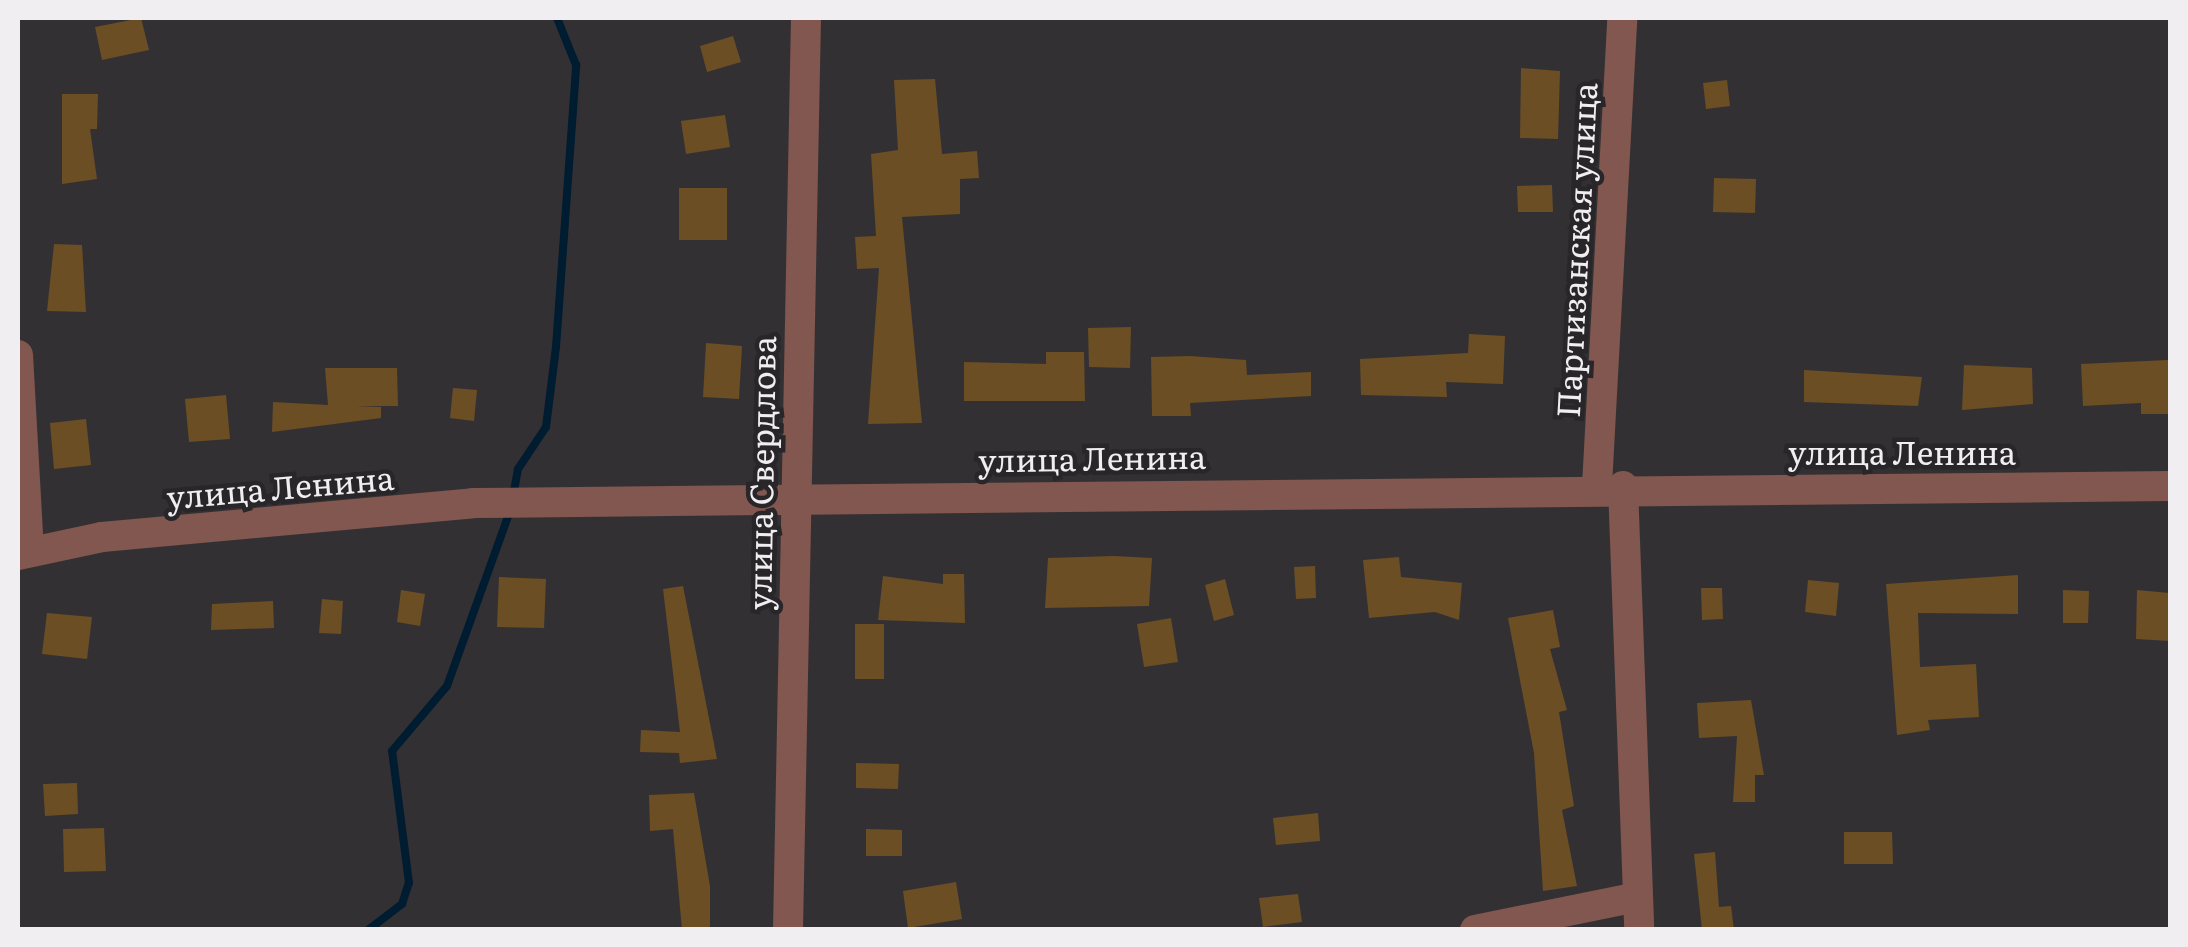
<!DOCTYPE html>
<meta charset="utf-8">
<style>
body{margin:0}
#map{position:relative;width:2188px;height:947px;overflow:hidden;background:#333034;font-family:Literata,serif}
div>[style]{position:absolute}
.stream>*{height:8px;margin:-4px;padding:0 4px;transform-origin:4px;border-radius:4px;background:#001c31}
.building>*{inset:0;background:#6b4e23}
.minor>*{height:30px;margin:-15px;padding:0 15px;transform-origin:15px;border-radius:15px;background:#82574f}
span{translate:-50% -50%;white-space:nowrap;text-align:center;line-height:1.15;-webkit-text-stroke:9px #29262a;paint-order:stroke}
.street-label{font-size:32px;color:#f0eef1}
.frame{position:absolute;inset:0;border:20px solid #f0eef1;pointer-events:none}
</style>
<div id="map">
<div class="stream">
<i style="left:513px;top:497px;width:28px;rotate:-80deg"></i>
<i style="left:518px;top:469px;width:50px;rotate:-56.3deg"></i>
<i style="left:546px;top:427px;width:81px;rotate:-82.9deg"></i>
<i style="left:556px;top:347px;width:283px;rotate:-85.9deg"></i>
<i style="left:576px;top:65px;width:51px;rotate:-112deg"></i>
<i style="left:368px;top:930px;width:43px;rotate:-37.4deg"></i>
<i style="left:402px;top:904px;width:22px;rotate:-72deg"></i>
<i style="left:409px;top:883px;width:133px;rotate:-97.3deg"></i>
<i style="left:392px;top:751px;width:85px;rotate:-49.8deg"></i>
<i style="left:447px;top:686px;width:186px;rotate:-70.2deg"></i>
</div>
<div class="building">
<i style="clip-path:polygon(141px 18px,149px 50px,102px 60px,95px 27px)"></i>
<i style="clip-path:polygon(733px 36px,741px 62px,707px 72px,700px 46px)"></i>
<i style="clip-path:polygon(1521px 68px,1560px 71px,1558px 139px,1520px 138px)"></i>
<i style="clip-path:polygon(935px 79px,942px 154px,977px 151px,979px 178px,960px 179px,960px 214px,902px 217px,922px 423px,868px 424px,879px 268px,857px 269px,855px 237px,876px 236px,871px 154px,898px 150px,894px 80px)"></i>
<i style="clip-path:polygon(1727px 80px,1730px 106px,1706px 109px,1703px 83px)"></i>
<i style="clip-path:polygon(62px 94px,98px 94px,97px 129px,90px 129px,97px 179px,62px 184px)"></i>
<i style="clip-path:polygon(725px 115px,730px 147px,686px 154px,681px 121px)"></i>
<i style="clip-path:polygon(1714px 178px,1756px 179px,1755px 213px,1713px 212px)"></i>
<i style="clip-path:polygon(1552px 185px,1553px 212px,1518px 212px,1517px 186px)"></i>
<i style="clip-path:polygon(679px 188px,727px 188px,727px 240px,679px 240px)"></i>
<i style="clip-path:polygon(54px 244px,82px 245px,86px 312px,47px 311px)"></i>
<i style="clip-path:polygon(1131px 327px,1130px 368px,1089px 367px,1088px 328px)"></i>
<i style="clip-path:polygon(1469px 334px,1505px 336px,1503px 384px,1446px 382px,1447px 397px,1361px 395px,1360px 359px,1468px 353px)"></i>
<i style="clip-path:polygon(706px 343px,742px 346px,739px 399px,703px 397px)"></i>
<i style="clip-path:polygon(1046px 352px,1084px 352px,1085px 401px,964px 401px,964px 362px,1046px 364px)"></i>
<i style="clip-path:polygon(1190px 356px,1246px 360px,1247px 375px,1311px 372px,1311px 396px,1190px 403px,1191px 416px,1152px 416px,1151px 357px)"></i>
<i style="clip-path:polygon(2168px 360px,2168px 414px,2141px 414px,2141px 403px,2083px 406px,2081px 364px)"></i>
<i style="clip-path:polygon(1964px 365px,2032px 368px,2033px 404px,1962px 410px)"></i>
<i style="clip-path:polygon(325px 368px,397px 368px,398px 406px,356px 406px,381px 407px,381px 418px,272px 432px,273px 402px,328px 405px)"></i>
<i style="clip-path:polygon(1804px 370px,1922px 377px,1918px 406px,1804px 402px)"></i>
<i style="clip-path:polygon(453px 388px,477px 390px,474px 421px,450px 418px)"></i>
<i style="clip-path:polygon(226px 395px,230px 439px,189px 442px,185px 399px)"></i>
<i style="clip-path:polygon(86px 419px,91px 465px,54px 469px,50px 423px)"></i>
<i style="clip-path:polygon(1114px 556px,1152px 558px,1149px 606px,1045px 608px,1048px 558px)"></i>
<i style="clip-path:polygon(1399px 557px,1401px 577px,1462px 583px,1459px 620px,1435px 612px,1369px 618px,1363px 560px)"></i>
<i style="clip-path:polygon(1315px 566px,1316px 598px,1296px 599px,1294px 567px)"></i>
<i style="clip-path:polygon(943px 574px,964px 574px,965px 623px,878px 620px,883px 576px,943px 584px)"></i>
<i style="clip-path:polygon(2018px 575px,2018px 614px,1918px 613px,1920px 667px,1976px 664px,1979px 717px,1928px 720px,1930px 730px,1897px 735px,1886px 584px)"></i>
<i style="clip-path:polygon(499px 577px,546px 579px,544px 628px,497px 627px)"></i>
<i style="clip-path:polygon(1225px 579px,1234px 615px,1214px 621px,1205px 585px)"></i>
<i style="clip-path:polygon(1808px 580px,1839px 583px,1836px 616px,1805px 612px)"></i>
<i style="clip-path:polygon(683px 586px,717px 759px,680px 763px,679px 753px,640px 752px,641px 730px,680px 732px,663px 589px)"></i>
<i style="clip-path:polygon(1701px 588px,1722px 588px,1723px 619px,1702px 620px)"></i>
<i style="clip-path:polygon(401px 590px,425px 594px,420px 626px,397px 622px)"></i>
<i style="clip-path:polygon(2063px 590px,2089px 591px,2088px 623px,2063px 623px)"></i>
<i style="clip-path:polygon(2137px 590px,2170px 593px,2170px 641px,2136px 639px)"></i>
<i style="clip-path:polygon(322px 599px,343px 601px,341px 634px,319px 633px)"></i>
<i style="clip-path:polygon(273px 601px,274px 628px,211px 630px,212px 604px)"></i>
<i style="clip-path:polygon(1553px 610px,1560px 647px,1550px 649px,1567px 710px,1559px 712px,1574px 806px,1562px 810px,1577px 886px,1543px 891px,1534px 753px,1508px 618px)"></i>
<i style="clip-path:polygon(47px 613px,92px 617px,87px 659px,42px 654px)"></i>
<i style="clip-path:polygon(1171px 618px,1178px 662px,1144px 667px,1137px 624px)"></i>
<i style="clip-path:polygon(855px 624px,884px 624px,884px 679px,855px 679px)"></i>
<i style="clip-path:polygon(1751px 700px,1764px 775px,1755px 775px,1755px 802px,1733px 802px,1737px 736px,1699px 738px,1697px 703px)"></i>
<i style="clip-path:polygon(856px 763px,899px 764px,898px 789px,856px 788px)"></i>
<i style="clip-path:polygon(77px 783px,78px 814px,45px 816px,43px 784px)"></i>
<i style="clip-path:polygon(694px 793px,710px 886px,710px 930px,682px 930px,673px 829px,650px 831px,649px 795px)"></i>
<i style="clip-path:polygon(1318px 813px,1320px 841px,1276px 845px,1273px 818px)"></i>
<i style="clip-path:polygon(104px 828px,106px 871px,64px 872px,63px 829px)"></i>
<i style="clip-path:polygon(866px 829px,902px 830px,902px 856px,866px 856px)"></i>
<i style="clip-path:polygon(1844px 832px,1892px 832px,1893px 864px,1844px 864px)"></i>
<i style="clip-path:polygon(1715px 852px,1719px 907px,1731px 906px,1734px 930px,1702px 930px,1694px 854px)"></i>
<i style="clip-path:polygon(956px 882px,962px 919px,908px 928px,903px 891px)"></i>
<i style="clip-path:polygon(1298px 894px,1302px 922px,1263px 927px,1259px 898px)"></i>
</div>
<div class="minor">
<i style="left:18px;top:355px;width:197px;rotate:86.8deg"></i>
<i style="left:1597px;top:486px;width:469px;rotate:-86.9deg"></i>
<i style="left:1623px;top:486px;width:444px;rotate:87.9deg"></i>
<i style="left:18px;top:555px;width:86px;rotate:-12.1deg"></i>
<i style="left:102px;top:537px;width:373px;rotate:-5.2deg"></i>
<i style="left:473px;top:503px;width:1697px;rotate:-0.57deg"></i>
<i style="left:788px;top:930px;width:912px;rotate:-88.87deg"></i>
<i style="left:1475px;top:930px;width:165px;rotate:-11.5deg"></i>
</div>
<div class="street-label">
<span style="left:1575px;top:250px;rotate:-87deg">Партизанская улица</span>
<span style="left:1902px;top:451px">улица Ленина</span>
<span style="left:1092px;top:457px;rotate:-1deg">улица Ленина</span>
<span style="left:760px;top:473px;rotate:-89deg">улица Свердлова</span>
<span style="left:280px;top:486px;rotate:-5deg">улица Ленина</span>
</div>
<div class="frame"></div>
</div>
